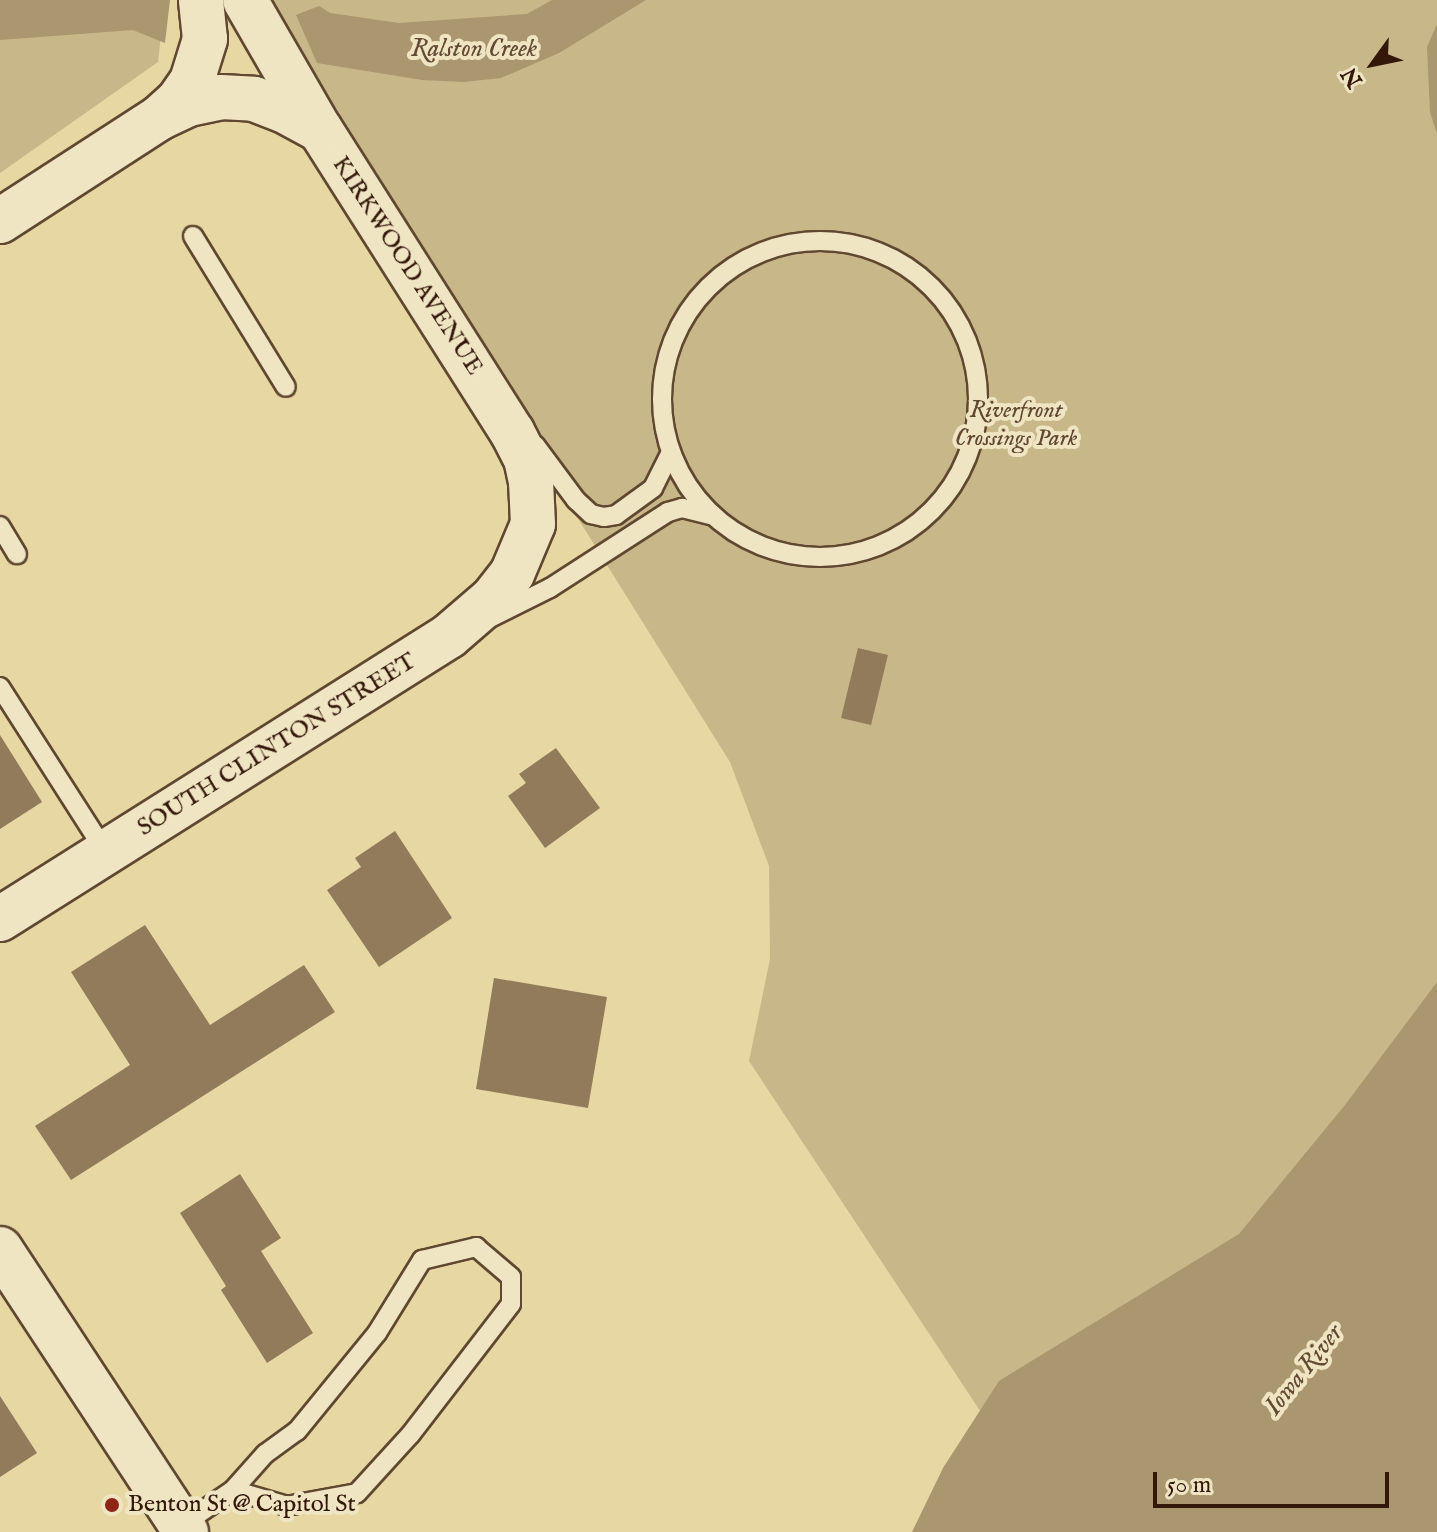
<!DOCTYPE html>
<style>
body{margin:0}
#map{position:relative;width:1437px;height:1532px;overflow:hidden;background:#e7d7a3;font-family:"IM FELL English",serif}
div>[style]{position:absolute}
.green>*{inset:0;background:#c8b789}
.water>*{inset:0;background:#aa966f}
.building>*{inset:0;background:#917b5a}
.roads{filter:drop-shadow(2px 0 #604830) drop-shadow(-2px 0 #604830) drop-shadow(0 2px #604830) drop-shadow(0 -2px #604830)}
.service>*{height:18px;margin:-9px;padding:0 9px;transform-origin:9px;border-radius:9px;background:#efe5c3}
.service>.ring{margin:-9px;padding:0;box-sizing:content-box;background:none;border:18px solid #efe5c3;border-radius:50%}
.tertiary>*{height:44px;margin:-22px;padding:0 22px;transform-origin:22px;border-radius:22px;background:#efe5c3}
.dots>*{width:22px;height:22px;translate:-50% -50%;box-sizing:border-box;border:4px solid #efe5c3;border-radius:50%}
span{translate:-50% -50%;white-space:nowrap;text-align:center;line-height:1.15;-webkit-text-stroke:8px #efe5c3;paint-order:stroke}
.street-label{font-size:24px;color:#33180a}
.park-label{font-size:24px;color:#604830;font-style:italic}
.poi-label{font-size:24px;color:#33180a}
.left{translate:0 -50%;text-align:left}
.water-label{font-size:26px;color:#634a32;font-style:italic}
.north{position:absolute;left:1333px;top:24px;width:80px;height:80px;-webkit-text-stroke:6px #efe5c3;paint-order:stroke;rotate:237deg;font-size:22px;font-weight:700;line-height:32px;text-align:center;color:#33180a}
.north::after{content:'';display:block;margin:auto;width:28px;height:36px;background:#33180a;clip-path:polygon(50% 0,100% 100%,50% 72%,0 100%)}
.scale{position:absolute;left:1153px;top:1472px;width:236px;height:36px;box-sizing:border-box;border:4px solid #33180a;border-top:0;padding-left:10px;font-size:24px;line-height:28px;white-space:nowrap;color:#33180a;-webkit-text-stroke:6px #efe5c3;paint-order:stroke}
</style>
<div id="map">
<div class="green">
<i style="clip-path:polygon(0 0,165px 0,158px 62px,0 173px)"></i>
<i style="clip-path:polygon(254px 0,1437px 0,1437px 1058px,1347px 1178px,1002px 1444px,749px 1061px,770px 959px,769px 866px,730px 762px)"></i>
</div>
<div class="water">
<i style="clip-path:polygon(0 0,170px 0,165px 43px,133px 30px,0 40px)"></i>
<i style="clip-path:polygon(552px 0,646px 0,559px 53px,501px 78px,464px 82px,422px 80px,317px 63px,296px 15px,319px 6px,330px 13px,399px 23px,527px 14px)"></i>
<i style="clip-path:polygon(1437px 24px,1437px 134px,1430px 112px,1427px 47px)"></i>
<i style="clip-path:polygon(1437px 982px,1437px 1532px,912px 1532px,943px 1468px,999px 1381px,1239px 1234px,1345px 1105px)"></i>
</div>
<div class="building">
<i style="clip-path:polygon(858px 648px,888px 655px,871px 725px,841px 718px)"></i>
<i style="clip-path:polygon(0 735px,42px 802px,0 829px)"></i>
<i style="clip-path:polygon(556px 748px,600px 808px,545px 848px,508px 796px,526px 783px,519px 774px)"></i>
<i style="clip-path:polygon(395px 831px,452px 918px,379px 967px,327px 890px,361px 867px,355px 858px)"></i>
<i style="clip-path:polygon(145px 925px,210px 1025px,304px 965px,335px 1012px,71px 1180px,35px 1126px,130px 1065px,71px 972px)"></i>
<i style="clip-path:polygon(494px 978px,607px 997px,588px 1108px,476px 1089px)"></i>
<i style="clip-path:polygon(240px 1174px,281px 1238px,261px 1251px,313px 1333px,267px 1363px,221px 1290px,226px 1286px,180px 1213px)"></i>
<i style="clip-path:polygon(0 1396px,37px 1453px,0 1477px)"></i>
</div>
<div class="roads">
<div class="service">
<i style="left:193px;top:236px;width:177px;rotate:58.4deg"></i>
<i class="ring" style="left:662px;top:241px;width:298px;height:298px"></i>
<i style="left:535px;top:445px;width:69px;rotate:53.3deg"></i>
<i style="left:576px;top:500px;width:21px;rotate:43deg"></i>
<i style="left:591px;top:514px;width:13px;rotate:13deg"></i>
<i style="left:604px;top:517px;width:12px;rotate:-9deg"></i>
<i style="left:616px;top:515px;width:46px;rotate:-36.1deg"></i>
<i style="left:653px;top:488px;width:40px;rotate:-63.4deg"></i>
<i style="left:0;top:526px;width:33px;rotate:59deg"></i>
<i style="left:492px;top:617px;width:65px;rotate:-26.6deg"></i>
<i style="left:550px;top:588px;width:140px;rotate:-32.8deg"></i>
<i style="left:668px;top:512px;width:15px;rotate:-16deg"></i>
<i style="left:682px;top:508px;width:30px;rotate:14deg"></i>
<i style="left:0;top:687px;width:197px;rotate:57.4deg"></i>
<i style="left:182px;top:1525px;width:62px;rotate:-34.5deg"></i>
<i style="left:233px;top:1490px;width:48px;rotate:-48.4deg"></i>
<i style="left:265px;top:1454px;width:39px;rotate:-36deg"></i>
<i style="left:297px;top:1431px;width:127px;rotate:-50.8deg"></i>
<i style="left:377px;top:1333px;width:86px;rotate:-58.3deg"></i>
<i style="left:422px;top:1260px;width:56px;rotate:-13.5deg"></i>
<i style="left:476px;top:1247px;width:46px;rotate:40.6deg"></i>
<i style="left:511px;top:1277px;width:27px;rotate:90deg"></i>
<i style="left:511px;top:1304px;width:165px;rotate:127.6deg"></i>
<i style="left:410px;top:1435px;width:79px;rotate:132.4deg"></i>
<i style="left:357px;top:1493px;width:71px;rotate:169.5deg"></i>
<i style="left:287px;top:1506px;width:56px;rotate:-163.5deg"></i>
</div>
<div class="tertiary">
<i style="left:161px;top:117px;width:31px;rotate:-25deg"></i>
<i style="left:189px;top:104px;width:33px;rotate:-12deg"></i>
<i style="left:221px;top:97px;width:33px;rotate:3deg"></i>
<i style="left:254px;top:99px;width:31px;rotate:21deg"></i>
<i style="left:283px;top:110px;width:42px;rotate:28.4deg"></i>
<i style="left:0;top:221px;width:189px;rotate:-32.9deg"></i>
<i style="left:159px;top:118px;width:25px;rotate:-42deg"></i>
<i style="left:178px;top:101px;width:24px;rotate:-55deg"></i>
<i style="left:192px;top:81px;width:44px;rotate:-72.8deg"></i>
<i style="left:205px;top:39px;width:39px;rotate:-96deg"></i>
<i style="left:0;top:919px;width:531px;rotate:-32.22deg"></i>
<i style="left:449px;top:636px;width:58px;rotate:-40.8deg"></i>
<i style="left:493px;top:598px;width:31px;rotate:-52deg"></i>
<i style="left:512px;top:574px;width:54px;rotate:-67.2deg"></i>
<i style="left:533px;top:524px;width:42px;rotate:-92.7deg"></i>
<i style="left:531px;top:482px;width:24px;rotate:-102deg"></i>
<i style="left:526px;top:459px;width:30px;rotate:-117deg"></i>
<i style="left:512px;top:432px;width:358px;rotate:-122.4deg"></i>
<i style="left:320px;top:130px;width:150px;rotate:-120deg"></i>
<i style="left:0;top:1249px;width:339px;rotate:56.7deg"></i>
</div>
</div>
<div class="dots">
<i style="left:112px;top:1505px;background:#8f2418"></i>
</div>
<div class="street-label">
<span style="left:407px;top:266px;rotate:57deg">KIRKWOOD AVENUE</span>
<span style="left:277px;top:745px;rotate:-32deg">SOUTH CLINTON STREET</span>
</div>
<div class="park-label">
<span style="left:1016px;top:425px">Riverfront<br>Crossings Park</span>
</div>
<div class="poi-label">
<span class="left" style="left:128px;top:1505px">Benton St @ Capitol St</span>
</div>
<div class="water-label">
<span style="left:474px;top:49px">Ralston Creek</span>
<span style="left:1304px;top:1370px;rotate:-51deg">Iowa River</span>
</div>
<div class="north">N</div>
<div class="scale">50 m</div>
</div>
